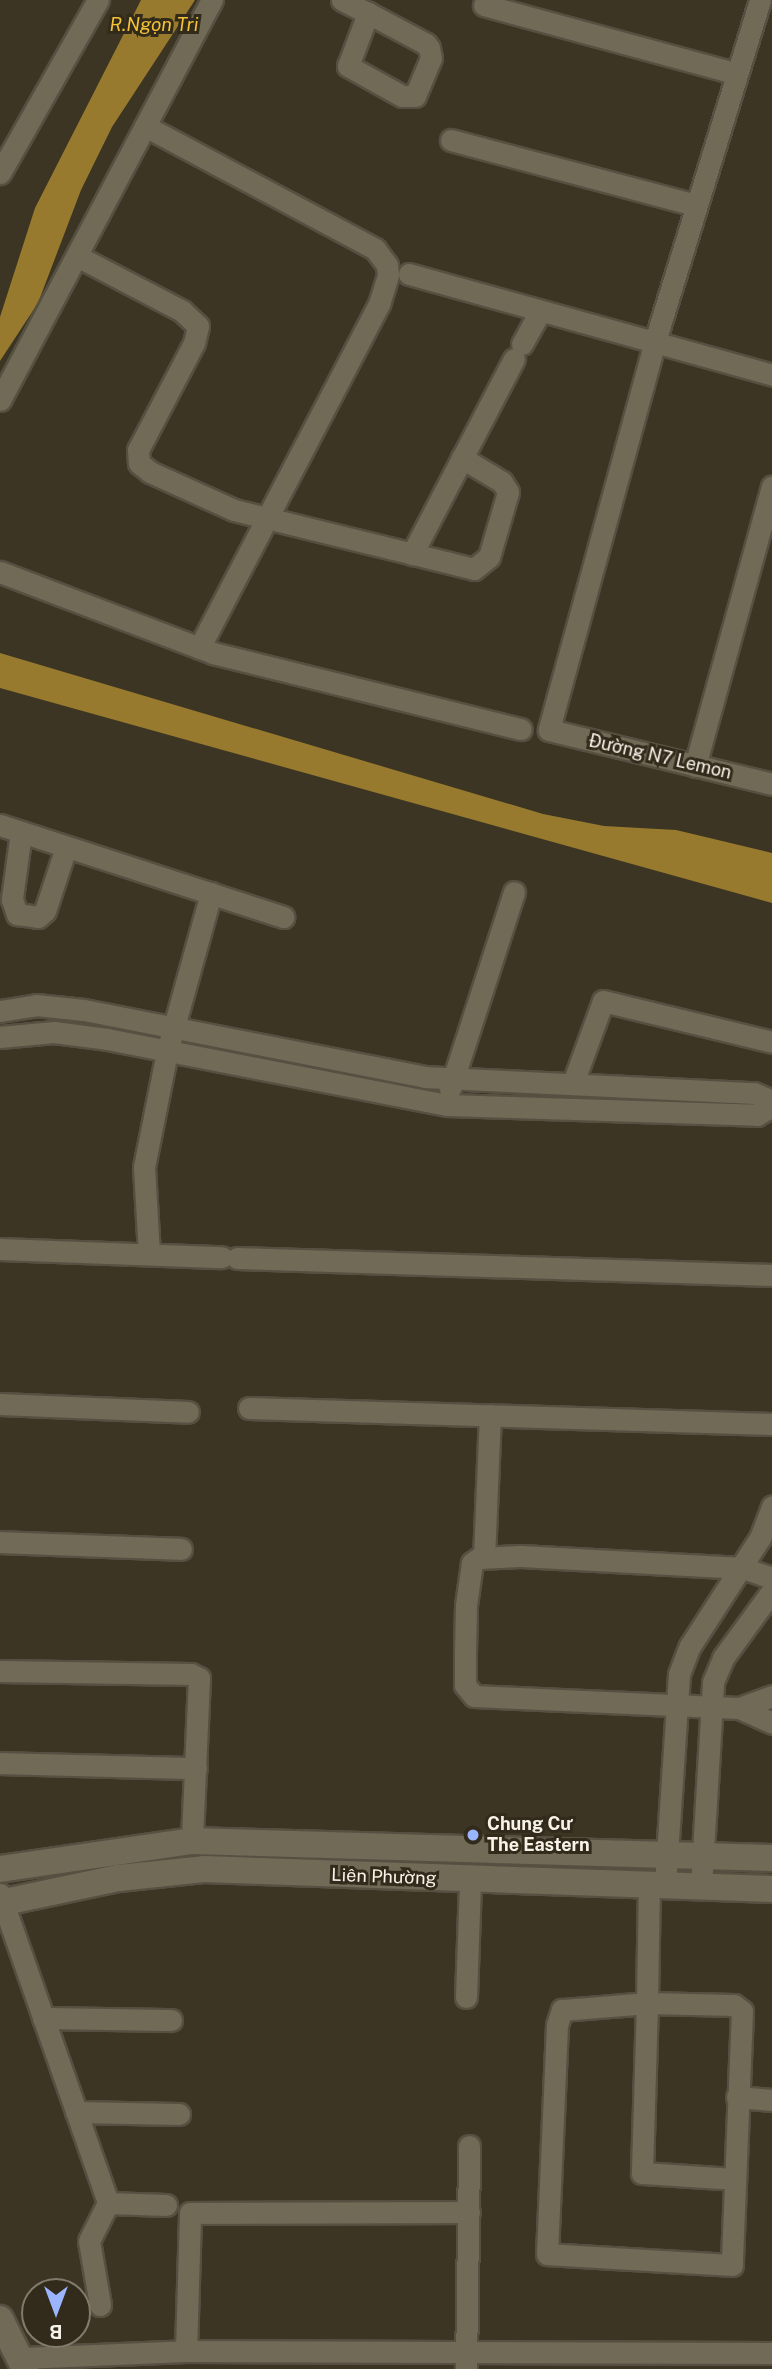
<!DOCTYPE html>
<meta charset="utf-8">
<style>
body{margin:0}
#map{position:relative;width:772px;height:2369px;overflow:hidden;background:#3c3524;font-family:"Public Sans",sans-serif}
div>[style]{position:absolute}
.water>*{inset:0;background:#977a2d}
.roads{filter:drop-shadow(2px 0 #565042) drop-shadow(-2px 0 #565042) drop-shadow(0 2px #565042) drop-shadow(0 -2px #565042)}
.minor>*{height:21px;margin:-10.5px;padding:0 10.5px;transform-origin:10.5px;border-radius:10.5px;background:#716a57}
.tertiary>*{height:26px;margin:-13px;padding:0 13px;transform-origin:13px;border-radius:13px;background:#716a57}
.dots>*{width:19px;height:19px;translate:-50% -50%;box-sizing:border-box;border:4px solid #322b1b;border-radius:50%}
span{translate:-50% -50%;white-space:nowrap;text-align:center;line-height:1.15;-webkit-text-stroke:6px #322b1b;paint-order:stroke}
.street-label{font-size:18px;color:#f7f3e8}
.poi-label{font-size:18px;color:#f7f3e8;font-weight:700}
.left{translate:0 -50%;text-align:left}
.water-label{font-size:19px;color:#f3c236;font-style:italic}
.north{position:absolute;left:21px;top:2278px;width:70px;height:70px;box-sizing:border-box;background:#322b1b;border:2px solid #817b6d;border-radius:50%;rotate:180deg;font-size:19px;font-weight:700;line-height:28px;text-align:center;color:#f7f3e8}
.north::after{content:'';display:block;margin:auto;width:24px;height:32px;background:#9ab5fd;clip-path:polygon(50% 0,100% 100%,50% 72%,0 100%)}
</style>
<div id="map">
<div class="water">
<i style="clip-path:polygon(141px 0,195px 0,112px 127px,81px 190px,38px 303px,0 361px,0 317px,35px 208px)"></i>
<i style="clip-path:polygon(0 653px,543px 814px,604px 826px,676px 830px,772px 853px,772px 903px,0 688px)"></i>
</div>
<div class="roads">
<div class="minor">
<i style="left:342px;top:0;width:29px;rotate:27deg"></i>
<i style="left:368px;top:13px;width:66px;rotate:28.1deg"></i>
<i style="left:426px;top:44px;width:5px;rotate:53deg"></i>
<i style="left:429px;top:48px;width:10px;rotate:79deg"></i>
<i style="left:431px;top:58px;width:41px;rotate:112.8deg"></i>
<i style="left:415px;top:96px;width:13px;rotate:180deg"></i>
<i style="left:402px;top:96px;width:62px;rotate:-150.9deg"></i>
<i style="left:348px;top:66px;width:57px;rotate:-69.3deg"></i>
<i style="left:760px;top:0;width:361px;rotate:107.1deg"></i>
<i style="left:654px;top:345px;width:399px;rotate:105.3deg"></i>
<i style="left:549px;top:730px;width:229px;rotate:13.6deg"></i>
<i style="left:484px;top:5px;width:259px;rotate:15.2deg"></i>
<i style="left:145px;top:126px;width:261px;rotate:28.1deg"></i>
<i style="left:375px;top:249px;width:20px;rotate:53deg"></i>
<i style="left:387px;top:265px;width:10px;rotate:84deg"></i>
<i style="left:388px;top:275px;width:30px;rotate:107deg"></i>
<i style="left:379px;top:304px;width:388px;rotate:117.6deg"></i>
<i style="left:451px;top:140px;width:253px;rotate:14.9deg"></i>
<i style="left:0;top:173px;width:199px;rotate:-60.5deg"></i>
<i style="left:77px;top:256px;width:119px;rotate:27.6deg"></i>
<i style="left:182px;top:311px;width:22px;rotate:43deg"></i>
<i style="left:198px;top:326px;width:17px;rotate:103deg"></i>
<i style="left:194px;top:343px;width:121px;rotate:117.6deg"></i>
<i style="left:138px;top:450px;width:13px;rotate:86deg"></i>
<i style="left:139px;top:463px;width:14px;rotate:39deg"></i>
<i style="left:150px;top:472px;width:92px;rotate:24.3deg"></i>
<i style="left:234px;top:510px;width:247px;rotate:13.8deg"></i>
<i style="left:474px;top:569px;width:19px;rotate:-39deg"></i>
<i style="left:489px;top:557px;width:68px;rotate:-73.7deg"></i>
<i style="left:508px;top:492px;width:12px;rotate:-121deg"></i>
<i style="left:502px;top:482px;width:47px;rotate:-149deg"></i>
<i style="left:409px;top:274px;width:377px;rotate:15.5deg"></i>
<i style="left:522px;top:344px;width:37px;rotate:-61deg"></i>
<i style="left:0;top:400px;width:453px;rotate:-62.1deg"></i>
<i style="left:412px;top:554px;width:220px;rotate:-62.4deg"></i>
<i style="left:0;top:572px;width:228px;rotate:20.8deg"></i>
<i style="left:213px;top:653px;width:317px;rotate:13.9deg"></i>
<i style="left:695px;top:766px;width:290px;rotate:-74.6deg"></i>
<i style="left:0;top:825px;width:298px;rotate:18deg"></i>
<i style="left:21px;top:832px;width:68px;rotate:97.7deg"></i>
<i style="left:12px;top:899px;width:16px;rotate:72deg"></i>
<i style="left:17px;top:914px;width:21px;rotate:8deg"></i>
<i style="left:38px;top:917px;width:9px;rotate:-41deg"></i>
<i style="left:45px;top:911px;width:67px;rotate:-71.8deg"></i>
<i style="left:0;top:1011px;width:36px;rotate:-9deg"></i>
<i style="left:36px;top:1005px;width:48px;rotate:5.9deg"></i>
<i style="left:84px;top:1010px;width:347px;rotate:11.1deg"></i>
<i style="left:424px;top:1077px;width:330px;rotate:2.8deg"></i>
<i style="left:754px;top:1093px;width:20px;rotate:24deg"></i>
<i style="left:0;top:1037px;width:54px;rotate:-5.3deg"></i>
<i style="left:54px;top:1032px;width:53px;rotate:7.5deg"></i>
<i style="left:107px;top:1039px;width:346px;rotate:11deg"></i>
<i style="left:447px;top:1105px;width:310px;rotate:1.8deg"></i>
<i style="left:757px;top:1115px;width:17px;rotate:-31deg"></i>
<i style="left:573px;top:1083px;width:87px;rotate:-69.9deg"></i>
<i style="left:603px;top:1001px;width:174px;rotate:13.6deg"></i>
<i style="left:450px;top:1089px;width:207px;rotate:-72deg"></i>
<i style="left:0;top:1249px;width:222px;rotate:2.1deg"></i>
<i style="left:149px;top:1254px;width:87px;rotate:-93.3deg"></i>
<i style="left:144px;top:1167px;width:117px;rotate:-78.7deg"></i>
<i style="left:167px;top:1052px;width:165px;rotate:-74.5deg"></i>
<i style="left:237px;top:1258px;width:535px;rotate:1.82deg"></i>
<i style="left:0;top:1404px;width:188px;rotate:2.4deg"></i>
<i style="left:249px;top:1408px;width:523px;rotate:1.75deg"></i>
<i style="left:0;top:1542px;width:181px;rotate:2.2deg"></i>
<i style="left:484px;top:1557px;width:142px;rotate:-87.6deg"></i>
<i style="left:772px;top:1578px;width:31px;rotate:-161deg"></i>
<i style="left:743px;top:1568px;width:223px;rotate:-176.9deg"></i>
<i style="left:520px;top:1556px;width:41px;rotate:177.2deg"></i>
<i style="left:479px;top:1558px;width:9px;rotate:144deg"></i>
<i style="left:472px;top:1563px;width:42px;rotate:98.1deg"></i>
<i style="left:466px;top:1605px;width:48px;rotate:91.2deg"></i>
<i style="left:465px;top:1653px;width:32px;rotate:90deg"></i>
<i style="left:465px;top:1685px;width:14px;rotate:51deg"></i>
<i style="left:474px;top:1696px;width:265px;rotate:2.6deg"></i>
<i style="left:739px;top:1708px;width:36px;rotate:24deg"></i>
<i style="left:0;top:1671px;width:191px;rotate:0.9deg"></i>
<i style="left:191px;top:1674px;width:9px;rotate:27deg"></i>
<i style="left:199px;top:1678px;width:163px;rotate:92.5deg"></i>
<i style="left:739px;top:1708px;width:35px;rotate:-20deg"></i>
<i style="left:0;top:1763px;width:196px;rotate:1.5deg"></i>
<i style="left:649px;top:1885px;width:118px;rotate:91deg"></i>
<i style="left:647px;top:2003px;width:87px;rotate:1.3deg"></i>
<i style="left:734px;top:2005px;width:10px;rotate:37deg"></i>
<i style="left:742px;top:2011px;width:254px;rotate:92.3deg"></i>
<i style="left:732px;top:2265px;width:185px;rotate:-176.6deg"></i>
<i style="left:547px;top:2254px;width:229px;rotate:-87.5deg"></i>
<i style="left:557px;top:2025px;width:16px;rotate:-72deg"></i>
<i style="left:562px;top:2010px;width:85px;rotate:-4.7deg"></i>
<i style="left:647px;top:2003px;width:170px;rotate:91.7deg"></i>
<i style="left:642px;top:2173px;width:92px;rotate:3.7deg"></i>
<i style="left:665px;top:1885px;width:211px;rotate:-86.2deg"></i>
<i style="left:679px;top:1674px;width:30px;rotate:-69deg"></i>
<i style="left:690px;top:1646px;width:129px;rotate:-57.1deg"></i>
<i style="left:760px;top:1538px;width:34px;rotate:-69deg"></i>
<i style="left:701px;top:1886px;width:204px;rotate:-86.6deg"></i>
<i style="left:713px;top:1682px;width:26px;rotate:-67deg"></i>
<i style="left:723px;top:1658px;width:83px;rotate:-53.8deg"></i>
<i style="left:0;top:1894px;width:327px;rotate:70.7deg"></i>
<i style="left:108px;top:2203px;width:42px;rotate:116.6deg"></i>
<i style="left:89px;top:2241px;width:65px;rotate:80.2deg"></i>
<i style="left:466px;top:1997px;width:116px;rotate:-88deg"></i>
<i style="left:43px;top:2018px;width:128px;rotate:0.9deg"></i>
<i style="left:737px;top:2097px;width:35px;rotate:5deg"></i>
<i style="left:76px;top:2112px;width:103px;rotate:1.1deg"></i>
<i style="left:108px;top:2203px;width:58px;rotate:2deg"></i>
<i style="left:186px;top:2351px;width:138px;rotate:-88.3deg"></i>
<i style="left:190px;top:2213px;width:279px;rotate:-0.2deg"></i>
<i style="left:22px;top:2358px;width:164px;rotate:-2.4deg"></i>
<i style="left:186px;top:2351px;width:586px;rotate:0.2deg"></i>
<i style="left:466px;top:2369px;width:223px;rotate:-89.2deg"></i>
</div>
<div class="tertiary">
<i style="left:0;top:1869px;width:194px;rotate:-8.3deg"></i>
<i style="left:192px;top:1841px;width:580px;rotate:1.68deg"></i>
<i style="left:0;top:1903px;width:122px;rotate:-11.9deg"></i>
<i style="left:119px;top:1878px;width:85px;rotate:-6deg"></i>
<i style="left:204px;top:1869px;width:568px;rotate:2.02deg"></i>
<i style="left:0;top:2319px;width:56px;rotate:63.4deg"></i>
</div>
</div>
<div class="dots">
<i style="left:473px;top:1835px;background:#9ab5fd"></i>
</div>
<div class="street-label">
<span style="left:660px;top:757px;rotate:13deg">Đường N7 Lemon</span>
<span style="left:384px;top:1877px;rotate:2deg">Liên Phường</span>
</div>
<div class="poi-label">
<span class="left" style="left:487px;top:1835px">Chung Cư<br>The Eastern</span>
</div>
<div class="water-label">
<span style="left:154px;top:25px">R.Ngọn Tri</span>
</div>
<div class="north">B</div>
</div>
